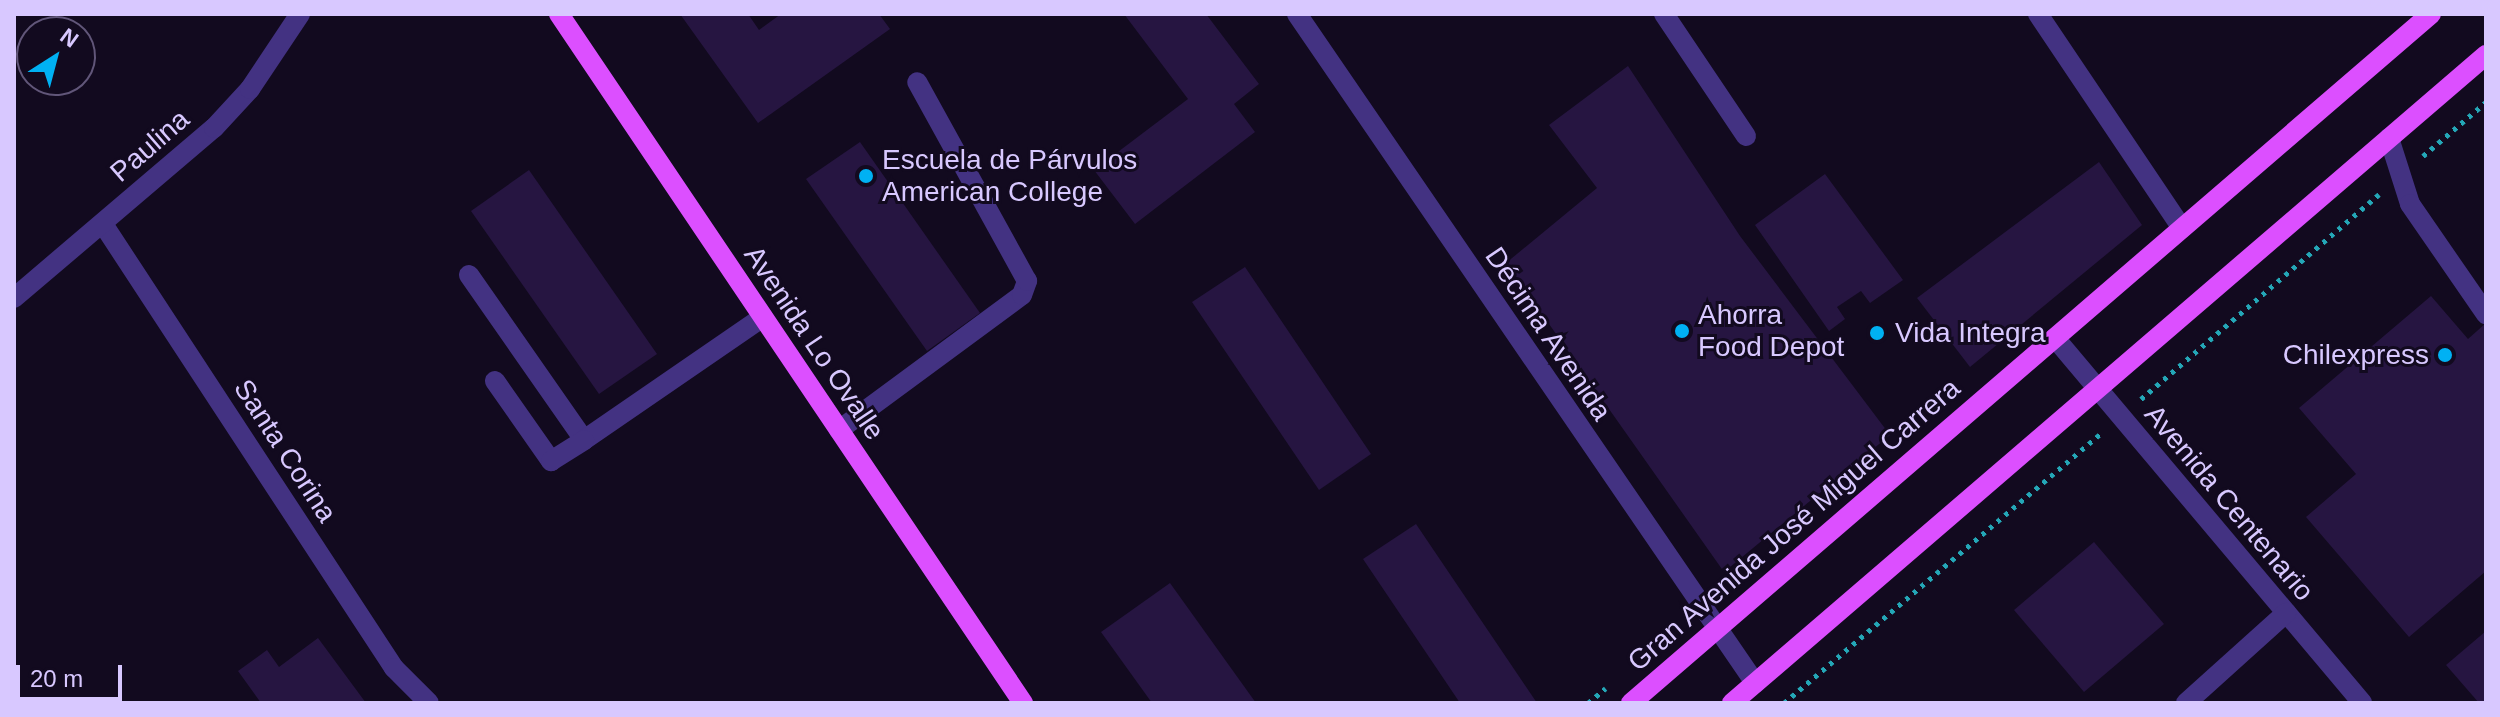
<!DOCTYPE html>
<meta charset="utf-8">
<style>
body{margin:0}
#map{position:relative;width:2500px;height:717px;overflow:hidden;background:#120a1f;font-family:Helvetica,sans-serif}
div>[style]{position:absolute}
.building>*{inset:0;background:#261541}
.path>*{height:5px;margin-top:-2.5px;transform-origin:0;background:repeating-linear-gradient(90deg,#24a7b7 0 4px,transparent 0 10px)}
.minor>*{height:20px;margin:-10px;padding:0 10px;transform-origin:10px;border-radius:10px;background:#433282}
.major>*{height:20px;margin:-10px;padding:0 10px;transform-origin:10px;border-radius:10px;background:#dc4fff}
.dots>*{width:22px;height:22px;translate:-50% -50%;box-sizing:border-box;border:4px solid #120a1f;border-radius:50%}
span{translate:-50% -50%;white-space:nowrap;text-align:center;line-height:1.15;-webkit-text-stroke:6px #120a1f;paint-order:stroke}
.street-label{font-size:28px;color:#d8c8ff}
.poi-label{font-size:28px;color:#d8c8ff}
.left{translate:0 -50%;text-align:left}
.right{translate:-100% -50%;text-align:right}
.frame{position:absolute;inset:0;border:16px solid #d8c8ff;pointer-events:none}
.north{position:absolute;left:16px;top:16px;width:80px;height:80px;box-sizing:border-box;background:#120a1f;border:2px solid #615679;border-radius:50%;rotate:36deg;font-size:22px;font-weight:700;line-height:32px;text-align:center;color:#d8c8ff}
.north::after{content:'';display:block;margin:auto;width:28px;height:36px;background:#00b1f3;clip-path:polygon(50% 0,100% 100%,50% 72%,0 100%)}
.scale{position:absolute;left:16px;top:665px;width:106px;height:36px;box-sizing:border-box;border:4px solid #d8c8ff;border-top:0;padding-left:10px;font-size:24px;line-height:28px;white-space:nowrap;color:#d8c8ff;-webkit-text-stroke:6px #120a1f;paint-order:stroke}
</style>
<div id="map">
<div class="building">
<i style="clip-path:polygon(680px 14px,748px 14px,759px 30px,781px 14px,879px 14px,890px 29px,758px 123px)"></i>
<i style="clip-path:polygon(1124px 14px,1206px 14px,1259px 84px,1234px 104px,1255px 132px,1135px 224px,1094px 170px,1188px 99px)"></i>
<i style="clip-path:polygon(1628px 66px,1740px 236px,1890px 435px,1724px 572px,1506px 263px,1597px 188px,1549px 125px)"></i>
<i style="clip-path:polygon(860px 142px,980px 313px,927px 351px,806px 179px)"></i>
<i style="clip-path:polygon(2099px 162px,2142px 225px,1970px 367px,1917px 298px)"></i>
<i style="clip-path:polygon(529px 170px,657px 354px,599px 394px,471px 211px)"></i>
<i style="clip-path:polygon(1825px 174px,1903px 280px,1870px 303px,1861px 291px,1837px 307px,1845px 319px,1829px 331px,1755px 225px)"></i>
<i style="clip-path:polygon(1245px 267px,1371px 454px,1319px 490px,1192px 302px)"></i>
<i style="clip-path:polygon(2431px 296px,2468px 339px,2486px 323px,2486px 571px,2409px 637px,2306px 517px,2356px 474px,2299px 408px)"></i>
<i style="clip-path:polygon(1416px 524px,1537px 703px,1460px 703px,1363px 559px)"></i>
<i style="clip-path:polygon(2094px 542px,2164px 624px,2084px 692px,2014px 610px)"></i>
<i style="clip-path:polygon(1170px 583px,1256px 703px,1152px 703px,1101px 632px)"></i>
<i style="clip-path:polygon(2486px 631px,2486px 703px,2479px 703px,2446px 665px)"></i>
<i style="clip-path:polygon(318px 638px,366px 703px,261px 703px,238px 671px,267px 650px,279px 667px)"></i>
</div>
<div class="path">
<i style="left:2423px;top:156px;width:83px;rotate:-40.6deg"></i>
<i style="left:2141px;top:399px;width:314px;rotate:-40.7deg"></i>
<i style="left:1588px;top:703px;width:23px;rotate:-40deg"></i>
<i style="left:1784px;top:703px;width:415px;rotate:-40.4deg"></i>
</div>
<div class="minor">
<i style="left:1297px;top:14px;width:811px;rotate:55.6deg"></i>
<i style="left:1664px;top:14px;width:147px;rotate:56.1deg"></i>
<i style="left:2038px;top:14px;width:258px;rotate:56.1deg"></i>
<i style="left:2389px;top:138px;width:69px;rotate:72.3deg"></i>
<i style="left:2410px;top:204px;width:134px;rotate:55.4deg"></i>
<i style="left:103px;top:224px;width:531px;rotate:56.76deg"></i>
<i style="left:394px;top:668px;width:49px;rotate:45deg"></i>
<i style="left:469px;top:275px;width:201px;rotate:55.1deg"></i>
<i style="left:584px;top:440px;width:217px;rotate:-34.5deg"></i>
<i style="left:14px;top:298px;width:262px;rotate:-40.4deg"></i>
<i style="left:214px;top:128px;width:53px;rotate:-47.3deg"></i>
<i style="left:250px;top:89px;width:90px;rotate:-56.3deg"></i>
<i style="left:2055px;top:338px;width:477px;rotate:49.9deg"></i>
<i style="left:495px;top:381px;width:98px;rotate:55deg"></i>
<i style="left:551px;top:461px;width:39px;rotate:-32deg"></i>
<i style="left:839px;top:430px;width:227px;rotate:-36.4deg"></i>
<i style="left:1022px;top:295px;width:15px;rotate:-70deg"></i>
<i style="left:1027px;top:281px;width:227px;rotate:-118.9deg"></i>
<i style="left:2186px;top:703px;width:135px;rotate:-42deg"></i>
</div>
<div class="major">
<i style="left:559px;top:14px;width:831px;rotate:56.04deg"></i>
<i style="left:1631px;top:703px;width:1056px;rotate:-40.74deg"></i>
<i style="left:1732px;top:703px;width:994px;rotate:-40.68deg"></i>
</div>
<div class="dots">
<i style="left:866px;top:176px;background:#00b1f3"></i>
<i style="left:1682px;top:331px;background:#00b1f3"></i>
<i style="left:1877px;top:333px;background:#00b1f3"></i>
<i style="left:2445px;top:355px;background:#00b1f3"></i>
</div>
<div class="street-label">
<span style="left:150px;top:146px;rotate:-41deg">Paulina</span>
<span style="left:1548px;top:334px;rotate:56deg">Décima Avenida</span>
<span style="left:814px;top:343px;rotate:56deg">Avenida Lo Ovalle</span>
<span style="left:285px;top:451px;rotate:57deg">Santa Corina</span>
<span style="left:2229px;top:503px;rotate:50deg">Avenida Centenario</span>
<span style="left:1794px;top:525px;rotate:-41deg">Gran Avenida José Miguel Carrera</span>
</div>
<div class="poi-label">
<span class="left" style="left:882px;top:176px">Escuela de Párvulos<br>American College</span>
<span class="left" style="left:1698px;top:331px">Ahorra<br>Food Depot</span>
<span class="left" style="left:1895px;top:333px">Vida Integra</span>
<span class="right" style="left:2429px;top:355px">Chilexpress</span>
</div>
<div class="frame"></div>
<div class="north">N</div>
<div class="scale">20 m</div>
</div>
